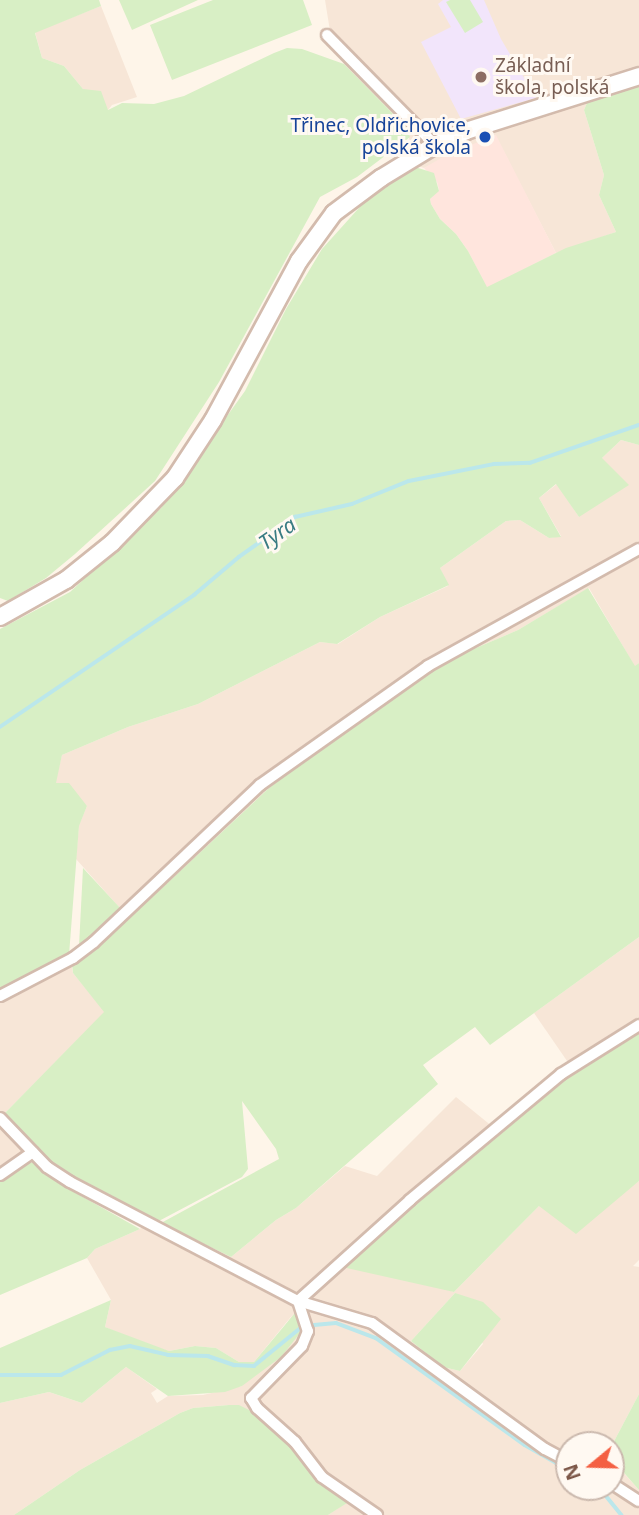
<!DOCTYPE html>
<meta charset="utf-8">
<style>
body{margin:0}
#map{position:relative;width:639px;height:1515px;overflow:hidden;background:#fef5e9;font-family:"Noto Sans",sans-serif}
div>[style]{position:absolute}
.residential>*{inset:0;background:#f7e6d7}
.commercial>*{inset:0;background:#ffe5dd}
.education>*{inset:0;background:#f2e5fb}
.green>*{inset:0;background:#d8efc5}
.stream>*{height:3.5px;margin:-1.75px;padding:0 1.75px;transform-origin:1.75px;border-radius:1.75px;background:#bbe7eb}
.roads{filter:drop-shadow(2px 0 #d3bbad) drop-shadow(-2px 0 #d3bbad) drop-shadow(0 2px #d3bbad) drop-shadow(0 -2px #d3bbad)}
.street>*{height:10px;margin:-5px;padding:0 5px;transform-origin:5px;border-radius:5px;background:#fff}
.secondary>*{height:16px;margin:-8px;padding:0 8px;transform-origin:8px;border-radius:8px;background:#fff}
.dots>*{width:19px;height:19px;translate:-50% -50%;box-sizing:border-box;border:4px solid #fff9f2;border-radius:50%}
span{translate:-50% -50%;white-space:nowrap;text-align:center;line-height:1.15;-webkit-text-stroke:6px #fff9f2;paint-order:stroke}
.education-label{font-size:19px;color:#785e54}
.left{translate:0 -50%;text-align:left}
.transit-label{font-size:19px;color:#164399}
.right{translate:-100% -50%;text-align:right}
.water-label{font-size:21px;color:#3a7c83;font-style:italic}
.north{position:absolute;left:555px;top:1431px;width:70px;height:70px;box-sizing:border-box;background:#fff9f2;border:2px solid #cbb9ae;border-radius:50%;rotate:251deg;font-size:19px;font-weight:700;line-height:28px;text-align:center;color:#7d5849}
.north::after{content:'';display:block;margin:auto;width:24px;height:32px;background:#f46043;clip-path:polygon(50% 0,100% 100%,50% 72%,0 100%)}
</style>
<div id="map">
<div class="residential">
<i style="clip-path:polygon(325px 0,639px 0,639px 86px,587px 103px,584px 110px,604px 175px,599px 195px,616px 232px,556px 253px,495px 135px,424px 168px,418px 166px,405px 126px,344px 64px,330px 31px)"></i>
<i style="clip-path:polygon(101px 6px,137px 97px,112px 105px,108px 110px,83px 89px,64px 66px,42px 58px,35px 32px)"></i>
<i style="clip-path:polygon(621px 440px,639px 445px,639px 663px,635px 667px,589px 588px,518px 630px,443px 662px,269px 788px,128px 917px,76px 859px,79px 825px,87px 806px,55px 783px,62px 755px,128px 727px,198px 704px,320px 642px,338px 644px,380px 617px,448px 586px,440px 568px,506px 521px,520px 520px,549px 538px,561px 536px,539px 498px,557px 484px,579px 517px,602px 458px)"></i>
<i style="clip-path:polygon(639px 937px,639px 1028px,574px 1071px,534px 1013px)"></i>
<i style="clip-path:polygon(69px 955px,73px 973px,105px 1012px,4px 1114px,44px 1155px,0 1180px,0 992px)"></i>
<i style="clip-path:polygon(evenodd,456px 1097px,493px 1127px,439px 1287px,454px 1292px,539px 1206px,628px 1189px,639px 1181px,639px 1260px,633px 1266px,639px 1267px,639px 1394px,611px 1447px,569px 1445px,569px 1487px,611px 1487px,611px 1459px,639px 1490px,639px 1515px,328px 1515px,346px 1503px,319px 1481px,280px 1435px,229px 1405px,193px 1408px,180px 1413px,80px 1470px,14px 1515px,0 1515px,0 1403px,49px 1392px,82px 1403px,126px 1367px,157px 1389px,151px 1393px,157px 1403px,168px 1396px,203px 1395px,242px 1386px,294px 1313px,254px 1362px,239px 1362px,216px 1348px,195px 1346px,169px 1351px,138px 1342px,105px 1327px,111px 1300px,87px 1258px,95px 1249px,140px 1229px,147px 1218px,231px 1257px,276px 1220px,296px 1208px,345px 1166px,377px 1176px,456px 1097px,455px 1293px,483px 1344px,460px 1371px,443px 1367px,411px 1341px,455px 1293px)"></i>
</div>
<div class="commercial">
<i style="clip-path:polygon(496px 135px,556px 253px,487px 288px,468px 251px,456px 234px,440px 219px,431px 204px,430px 199px,439px 190px,437px 182px,424px 168px,448px 154px)"></i>
</div>
<div class="education">
<i style="clip-path:polygon(443px 0,484px 0,501px 39px,536px 98px,461px 119px,421px 42px,451px 27px,438px 4px)"></i>
</div>
<div class="green">
<i style="clip-path:polygon(0 0,99px 0,101px 6px,35px 33px,42px 58px,64px 66px,83px 89px,101px 91px,108px 110px,122px 103px,154px 104px,184px 96px,274px 53px,287px 48px,302px 49px,344px 64px,405px 126px,410px 137px,357px 177px,320px 197px,219px 382px,155px 481px,75px 554px,46px 578px,8px 601px,0 598px)"></i>
<i style="clip-path:polygon(119px 0,198px 0,132px 30px)"></i>
<i style="clip-path:polygon(213px 0,303px 0,312px 25px,172px 80px,150px 25px)"></i>
<i style="clip-path:polygon(450px 0,470px 0,483px 22px,465px 33px,446px 2px)"></i>
<i style="clip-path:polygon(639px 86px,639px 445px,621px 440px,602px 458px,629px 485px,579px 517px,556px 484px,539px 498px,561px 537px,549px 538px,520px 520px,506px 521px,440px 568px,449px 585px,380px 617px,337px 644px,320px 642px,198px 704px,128px 727px,62px 755px,56px 783px,69px 783px,87px 806px,79px 826px,69px 955px,0 992px,0 629px,70px 592px,161px 508px,245px 391px,286px 309px,322px 249px,367px 199px,415px 167px,434px 173px,439px 191px,430px 199px,431px 204px,440px 219px,456px 234px,468px 251px,487px 287px,566px 248px,616px 232px,599px 195px,604px 175px,584px 110px,587px 103px)"></i>
<i style="clip-path:polygon(588px 588px,635px 666px,639px 663px,639px 937px,490px 1045px,475px 1027px,423px 1065px,438px 1084px,296px 1208px,276px 1220px,231px 1257px,161px 1223px,279px 1159px,276px 1149px,242px 1101px,248px 1169px,242px 1177px,157px 1222px,59px 1168px,28px 1140px,4px 1114px,104px 1012px,73px 973px,72px 965px,161px 889px,269px 788px,361px 719px,443px 662px,518px 630px)"></i>
<i style="clip-path:polygon(83px 868px,122px 910px,79px 946px)"></i>
<i style="clip-path:polygon(639px 1028px,639px 1181px,576px 1234px,539px 1206px,454px 1292px,342px 1267px,544px 1093px)"></i>
<i style="clip-path:polygon(28px 1162px,34px 1163px,58px 1183px,140px 1229px,95px 1249px,87px 1258px,0 1295px,0 1180px)"></i>
<i style="clip-path:polygon(455px 1293px,483px 1302px,501px 1319px,460px 1371px,443px 1367px,411px 1341px)"></i>
<i style="clip-path:polygon(111px 1300px,105px 1327px,169px 1351px,195px 1346px,216px 1348px,239px 1362px,254px 1362px,295px 1313px,300px 1323px,300px 1333px,281px 1357px,242px 1386px,225px 1392px,168px 1396px,126px 1367px,82px 1403px,49px 1392px,0 1403px,0 1348px)"></i>
<i style="clip-path:polygon(639px 1394px,639px 1490px,611px 1458px,611px 1447px)"></i>
<i style="clip-path:polygon(229px 1405px,239px 1405px,255px 1413px,280px 1435px,319px 1481px,347px 1503px,328px 1515px,14px 1515px,80px 1470px,180px 1413px,193px 1408px)"></i>
</div>
<div class="stream">
<i style="left:0;top:727px;width:235px;rotate:-34.2deg"></i>
<i style="left:194px;top:595px;width:59px;rotate:-40.2deg"></i>
<i style="left:239px;top:557px;width:69px;rotate:-35.5deg"></i>
<i style="left:295px;top:517px;width:58px;rotate:-12.8deg"></i>
<i style="left:352px;top:504px;width:61px;rotate:-22deg"></i>
<i style="left:409px;top:481px;width:87px;rotate:-11.3deg"></i>
<i style="left:494px;top:464px;width:36px;rotate:-2deg"></i>
<i style="left:530px;top:463px;width:115px;rotate:-19.2deg"></i>
<i style="left:0;top:1375px;width:61px"></i>
<i style="left:61px;top:1375px;width:55px;rotate:-27deg"></i>
<i style="left:110px;top:1350px;width:20px;rotate:-11deg"></i>
<i style="left:130px;top:1346px;width:39px;rotate:13deg"></i>
<i style="left:168px;top:1355px;width:40px;rotate:1.4deg"></i>
<i style="left:208px;top:1356px;width:28px;rotate:19deg"></i>
<i style="left:234px;top:1365px;width:20px;rotate:3deg"></i>
<i style="left:254px;top:1366px;width:63px;rotate:-39.2deg"></i>
<i style="left:303px;top:1326px;width:33px;rotate:-5deg"></i>
<i style="left:336px;top:1323px;width:43px;rotate:20.6deg"></i>
<i style="left:376px;top:1338px;width:183px;rotate:35.7deg"></i>
<i style="left:525px;top:1445px;width:51px;rotate:29.6deg"></i>
<i style="left:599px;top:1487px;width:36px;rotate:51deg"></i>
</div>
<div class="roads">
<div class="street">
<i style="left:327px;top:35px;width:154px;rotate:45.5deg"></i>
<i style="left:0;top:996px;width:82px;rotate:-27.5deg"></i>
<i style="left:73px;top:958px;width:26px;rotate:-37deg"></i>
<i style="left:94px;top:942px;width:228px;rotate:-43.4deg"></i>
<i style="left:260px;top:785px;width:206px;rotate:-35.3deg"></i>
<i style="left:428px;top:666px;width:241px;rotate:-29deg"></i>
<i style="left:0;top:1118px;width:68px;rotate:46.2deg"></i>
<i style="left:47px;top:1167px;width:27px;rotate:33deg"></i>
<i style="left:70px;top:1182px;width:257px;rotate:27.6deg"></i>
<i style="left:298px;top:1301px;width:77px;rotate:16.6deg"></i>
<i style="left:372px;top:1323px;width:214px;rotate:36.1deg"></i>
<i style="left:545px;top:1449px;width:27px;rotate:28deg"></i>
<i style="left:0;top:1175px;width:40px;rotate:-34.9deg"></i>
<i style="left:298px;top:1301px;width:151px;rotate:-42deg"></i>
<i style="left:410px;top:1200px;width:197px;rotate:-39.8deg"></i>
<i style="left:561px;top:1074px;width:92px;rotate:-32.1deg"></i>
<i style="left:298px;top:1301px;width:32px;rotate:72deg"></i>
<i style="left:308px;top:1331px;width:16px;rotate:112deg"></i>
<i style="left:302px;top:1346px;width:73px;rotate:134.4deg"></i>
<i style="left:251px;top:1398px;width:12px;rotate:59deg"></i>
<i style="left:257px;top:1408px;width:51px;rotate:41.8deg"></i>
<i style="left:295px;top:1442px;width:44px;rotate:52.4deg"></i>
<i style="left:322px;top:1477px;width:67px;rotate:34.6deg"></i>
<i style="left:611px;top:1483px;width:33px;rotate:33deg"></i>
</div>
<div class="secondary">
<i style="left:0;top:617px;width:76px;rotate:-29.3deg"></i>
<i style="left:66px;top:580px;width:59px;rotate:-38.8deg"></i>
<i style="left:112px;top:543px;width:91px;rotate:-45.9deg"></i>
<i style="left:175px;top:478px;width:69px;rotate:-56.8deg"></i>
<i style="left:213px;top:420px;width:181px;rotate:-61.6deg"></i>
<i style="left:299px;top:261px;width:59px;rotate:-53.9deg"></i>
<i style="left:334px;top:213px;width:59px;rotate:-36.7deg"></i>
<i style="left:381px;top:178px;width:63px;rotate:-31.4deg"></i>
<i style="left:435px;top:145px;width:34px;rotate:-24deg"></i>
<i style="left:466px;top:131px;width:182px;rotate:-17.6deg"></i>
</div>
</div>
<div class="dots">
<i style="left:481px;top:77px;background:#8d6e63"></i>
<i style="left:485px;top:137px;background:#1a4fb4"></i>
</div>
<div class="education-label">
<span class="left" style="left:495px;top:77px">Základní<br>škola, polská</span>
</div>
<div class="transit-label">
<span class="right" style="left:471px;top:137px">Třinec, Oldřichovice,<br>polská škola</span>
</div>
<div class="water-label">
<span style="left:277px;top:533px;rotate:-35deg">Tyra</span>
</div>
<div class="north">N</div>
</div>
